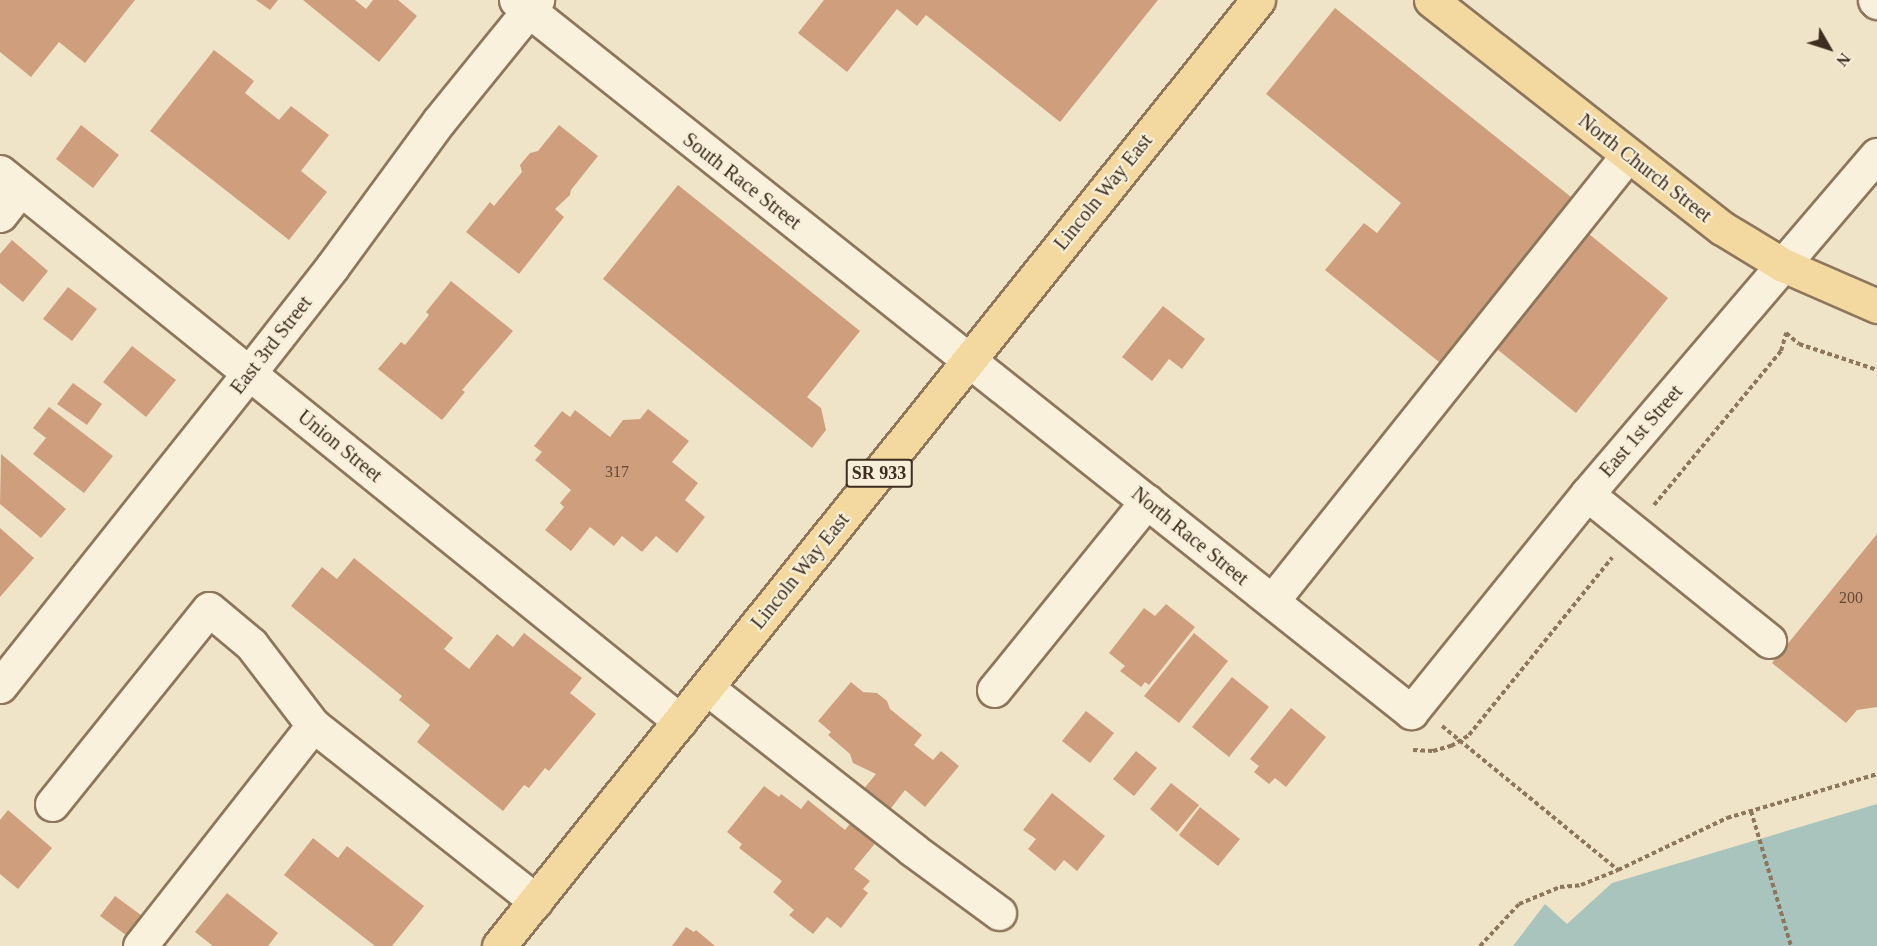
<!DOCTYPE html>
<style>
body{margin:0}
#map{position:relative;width:1877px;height:946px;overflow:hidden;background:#f0e4c8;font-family:"Times New Roman",serif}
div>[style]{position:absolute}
.water>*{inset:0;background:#a9c4bc}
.building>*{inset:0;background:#cf9f7d}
.path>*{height:4px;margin-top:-2px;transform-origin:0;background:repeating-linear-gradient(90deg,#8d765c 0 4.5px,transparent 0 7.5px)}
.roads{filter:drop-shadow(2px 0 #8d765c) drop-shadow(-2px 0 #8d765c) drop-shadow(0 2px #8d765c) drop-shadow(0 -2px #8d765c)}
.minor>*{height:33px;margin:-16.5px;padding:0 16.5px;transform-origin:16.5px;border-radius:16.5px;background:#faf1dc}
.major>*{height:33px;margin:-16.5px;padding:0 16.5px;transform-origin:16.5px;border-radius:16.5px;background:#f3d9a0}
span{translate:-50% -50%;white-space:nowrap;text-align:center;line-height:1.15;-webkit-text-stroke:4.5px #f7eed8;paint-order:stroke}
.number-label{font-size:16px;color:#624a37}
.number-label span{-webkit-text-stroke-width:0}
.shield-label span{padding:2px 4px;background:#f7eed8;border:2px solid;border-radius:4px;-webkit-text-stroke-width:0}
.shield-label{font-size:18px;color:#3d2e20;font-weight:700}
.street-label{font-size:20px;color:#3d2e20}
.north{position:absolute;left:1799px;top:18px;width:60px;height:60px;-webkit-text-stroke:4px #f7eed8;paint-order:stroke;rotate:129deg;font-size:16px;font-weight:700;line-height:24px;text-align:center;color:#3d2e20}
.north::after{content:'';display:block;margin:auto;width:21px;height:27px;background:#3d2e20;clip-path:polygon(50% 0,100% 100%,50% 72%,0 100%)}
</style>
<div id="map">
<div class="water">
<i style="clip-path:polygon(1877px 804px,1877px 946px,1513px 946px,1545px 904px,1567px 924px,1612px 883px)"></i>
</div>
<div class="building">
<i style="clip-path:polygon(0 0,135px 0,85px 63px,59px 42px,31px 77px,0 52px)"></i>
<i style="clip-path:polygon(256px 0,278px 0,270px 10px)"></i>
<i style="clip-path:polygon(303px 0,355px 0,366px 9px,373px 0,398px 0,417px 16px,379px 62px)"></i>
<i style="clip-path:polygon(824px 0,1158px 0,1060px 122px,926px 15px,917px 26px,897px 9px,847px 72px,798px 33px)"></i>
<i style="clip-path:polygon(1335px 8px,1576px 201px,1444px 366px,1325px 270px,1364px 223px,1377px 233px,1401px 203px,1266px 94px)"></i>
<i style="clip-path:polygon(214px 50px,254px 81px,245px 93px,279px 120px,291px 106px,329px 135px,301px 171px,327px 192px,289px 240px,150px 131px)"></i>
<i style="clip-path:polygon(81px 125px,119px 155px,93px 188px,56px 159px)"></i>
<i style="clip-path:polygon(559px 125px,598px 156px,571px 190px,570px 195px,555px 209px,564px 217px,519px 274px,466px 232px,490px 202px,494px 206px,522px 172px,520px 165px,530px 153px,538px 151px)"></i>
<i style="clip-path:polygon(678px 185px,860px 331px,807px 397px,821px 408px,826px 430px,812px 448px,603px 279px)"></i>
<i style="clip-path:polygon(1579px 226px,1668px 298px,1576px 413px,1487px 341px)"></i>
<i style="clip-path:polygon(12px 240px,48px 271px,23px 302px,0 283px,0 254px)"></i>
<i style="clip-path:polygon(451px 281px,513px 331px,462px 390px,465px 392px,442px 420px,378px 369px,401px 342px,405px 345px,429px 315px,426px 312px)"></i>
<i style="clip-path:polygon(68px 287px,97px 309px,72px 341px,43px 319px)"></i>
<i style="clip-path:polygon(1163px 306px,1205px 339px,1182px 369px,1169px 359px,1152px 381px,1122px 357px)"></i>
<i style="clip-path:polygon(132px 346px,176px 380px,146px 417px,103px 382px)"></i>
<i style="clip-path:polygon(73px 383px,102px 404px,87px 425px,57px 404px)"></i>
<i style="clip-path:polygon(49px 407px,113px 456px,84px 493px,33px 454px,46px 438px,33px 428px)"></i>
<i style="clip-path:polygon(648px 409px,689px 441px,672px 462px,698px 483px,685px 500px,705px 517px,677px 553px,656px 536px,642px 552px,622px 536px,614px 546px,590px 527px,571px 551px,545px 530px,564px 507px,560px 503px,571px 490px,535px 460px,542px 452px,534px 446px,562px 411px,570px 417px,575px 410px,610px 437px,623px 420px,640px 419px)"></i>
<i style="clip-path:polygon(1px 454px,66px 509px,41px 538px,0 504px)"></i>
<i style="clip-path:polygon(0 528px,34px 558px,0 597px)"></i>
<i style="clip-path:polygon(1877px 534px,1877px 707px,1857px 710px,1846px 723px,1772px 663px)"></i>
<i style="clip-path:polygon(354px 558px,453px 638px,444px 649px,469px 669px,497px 634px,513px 647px,524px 633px,582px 678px,570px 693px,596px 714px,549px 771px,545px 768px,529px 788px,524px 785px,503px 811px,417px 742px,430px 725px,399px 700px,402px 696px,291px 606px,322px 567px,337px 579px)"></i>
<i style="clip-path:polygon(1166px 604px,1195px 627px,1149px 685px,1145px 682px,1141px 687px,1120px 671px,1125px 666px,1109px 653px,1144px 608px,1155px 616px)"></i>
<i style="clip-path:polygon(1194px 633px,1228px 661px,1179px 723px,1144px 696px)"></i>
<i style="clip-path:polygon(1232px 677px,1269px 707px,1229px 757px,1192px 727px)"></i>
<i style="clip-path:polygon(851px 682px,863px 692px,877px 693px,887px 701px,890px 709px,922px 735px,914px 745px,933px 760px,941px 751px,959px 766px,925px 807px,905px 790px,888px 812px,862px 791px,876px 774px,853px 763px,850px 754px,828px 735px,831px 732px,818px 721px)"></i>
<i style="clip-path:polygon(1291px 708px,1326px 737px,1286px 787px,1275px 778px,1269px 784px,1254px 772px,1259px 766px,1250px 759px)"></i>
<i style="clip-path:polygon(1086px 711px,1114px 733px,1090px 763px,1062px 741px)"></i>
<i style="clip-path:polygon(1136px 751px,1157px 768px,1134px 796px,1113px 779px)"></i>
<i style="clip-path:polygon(1171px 783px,1199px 805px,1177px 832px,1150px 809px)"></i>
<i style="clip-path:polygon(764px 786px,779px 797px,781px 794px,801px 809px,808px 800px,845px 830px,856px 816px,882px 835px,854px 869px,870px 881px,863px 889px,868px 893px,841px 928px,827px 917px,813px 934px,789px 915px,794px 910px,773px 892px,782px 881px,739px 848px,742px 844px,727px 832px)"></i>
<i style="clip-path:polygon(1052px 793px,1105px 836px,1077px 871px,1064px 860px,1055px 871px,1028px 849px,1036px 839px,1023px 830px)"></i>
<i style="clip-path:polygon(1200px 807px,1240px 839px,1218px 866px,1179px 835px)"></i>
<i style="clip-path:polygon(8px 810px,52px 848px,18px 889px,0 874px,0 820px)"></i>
<i style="clip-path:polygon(313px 838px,338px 858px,347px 846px,424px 906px,392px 946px,375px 946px,284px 875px)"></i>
<i style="clip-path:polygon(227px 893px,278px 933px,268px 946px,213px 946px,195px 932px)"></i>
<i style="clip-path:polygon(115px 896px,145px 918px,130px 938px,100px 916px)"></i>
<i style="clip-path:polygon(686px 927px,694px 932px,696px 930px,715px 946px,672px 946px)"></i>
</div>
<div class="path">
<i style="left:1654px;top:505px;width:200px;rotate:-50.5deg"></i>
<i style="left:1781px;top:351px;width:19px;rotate:-74deg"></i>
<i style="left:1786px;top:333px;width:17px;rotate:40deg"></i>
<i style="left:1799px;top:344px;width:82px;rotate:18.4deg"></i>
<i style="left:1442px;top:726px;width:227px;rotate:39.3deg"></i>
<i style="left:1413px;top:750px;width:20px;rotate:3deg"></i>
<i style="left:1433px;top:751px;width:19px;rotate:-16deg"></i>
<i style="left:1451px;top:746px;width:21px;rotate:-31deg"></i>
<i style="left:1469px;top:735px;width:228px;rotate:-51.1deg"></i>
<i style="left:1751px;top:811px;width:141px;rotate:73.5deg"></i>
<i style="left:1480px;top:946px;width:57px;rotate:-47.1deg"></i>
<i style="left:1519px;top:904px;width:44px;rotate:-22.5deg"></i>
<i style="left:1560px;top:887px;width:21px;rotate:-5deg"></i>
<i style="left:1581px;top:885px;width:40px;rotate:-22deg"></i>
<i style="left:1618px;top:870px;width:121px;rotate:-25.5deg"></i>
<i style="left:1727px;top:818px;width:156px;rotate:-16.3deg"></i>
</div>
<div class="roads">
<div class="minor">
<i style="left:516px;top:0;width:1144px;rotate:38.5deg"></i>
<i style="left:1411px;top:712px;width:280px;rotate:-51.1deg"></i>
<i style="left:1587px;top:494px;width:446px;rotate:-49.5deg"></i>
<i style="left:1875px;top:0;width:3px;rotate:45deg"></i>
<i style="left:0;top:172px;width:874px;rotate:38.92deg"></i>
<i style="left:0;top:215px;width:33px;rotate:-52deg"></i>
<i style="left:1587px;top:494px;width:234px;rotate:38.9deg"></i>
<i style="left:1272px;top:601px;width:569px;rotate:-51.42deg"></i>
<i style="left:0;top:686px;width:400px;rotate:-51.5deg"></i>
<i style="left:249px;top:373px;width:135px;rotate:-51.9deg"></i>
<i style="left:332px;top:267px;width:181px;rotate:-53.8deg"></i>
<i style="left:439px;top:121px;width:156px;rotate:-51deg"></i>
<i style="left:707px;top:688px;width:261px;rotate:38.1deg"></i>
<i style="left:912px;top:849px;width:108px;rotate:36.3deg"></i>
<i style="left:994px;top:690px;width:243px;rotate:-51deg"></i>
<i style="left:52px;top:804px;width:250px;rotate:-51.2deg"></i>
<i style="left:209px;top:609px;width:55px;rotate:39.8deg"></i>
<i style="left:251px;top:644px;width:102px;rotate:52.6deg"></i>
<i style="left:313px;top:725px;width:284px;rotate:38.3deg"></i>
<i style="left:140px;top:946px;width:281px;rotate:-51.9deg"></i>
</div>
<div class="major">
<i style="left:1431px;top:0;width:370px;rotate:38.1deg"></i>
<i style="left:1722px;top:228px;width:71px;rotate:31.2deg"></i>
<i style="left:1783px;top:265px;width:103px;rotate:23.6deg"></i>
<i style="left:499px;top:946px;width:1213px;rotate:-51.26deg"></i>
</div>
</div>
<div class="number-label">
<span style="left:617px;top:472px">317</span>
<span style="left:1851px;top:598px">200</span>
</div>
<div class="shield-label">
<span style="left:879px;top:473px">SR 933</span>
</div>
<div class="street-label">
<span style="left:1645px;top:168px;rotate:38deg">North Church Street</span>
<span style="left:742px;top:181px;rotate:38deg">South Race Street</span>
<span style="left:1103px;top:192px;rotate:-51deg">Lincoln Way East</span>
<span style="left:271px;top:345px;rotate:-52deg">East 3rd Street</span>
<span style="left:1641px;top:431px;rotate:-49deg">East 1st Street</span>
<span style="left:340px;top:446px;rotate:39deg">Union Street</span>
<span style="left:1190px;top:536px;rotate:39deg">North Race Street</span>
<span style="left:800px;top:571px;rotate:-51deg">Lincoln Way East</span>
</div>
<div class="north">N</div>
</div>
